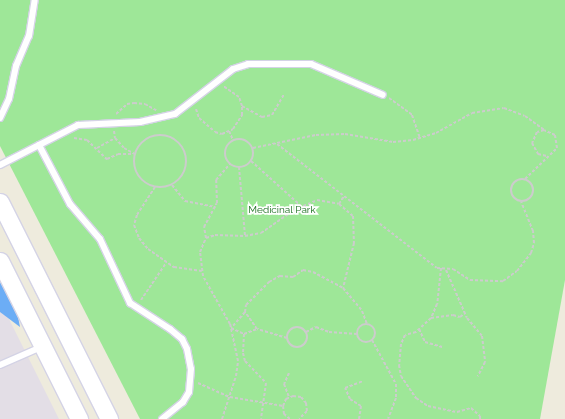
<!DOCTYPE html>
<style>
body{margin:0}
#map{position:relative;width:565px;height:419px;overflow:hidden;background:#eeebdd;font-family:Raleway,sans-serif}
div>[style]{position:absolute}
.industrial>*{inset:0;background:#e3dee6}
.green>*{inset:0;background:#9ee798}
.water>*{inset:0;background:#6cadf5}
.path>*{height:2px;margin-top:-1px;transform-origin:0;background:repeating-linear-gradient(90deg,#ccc 0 3px,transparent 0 5px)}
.path>.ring{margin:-1px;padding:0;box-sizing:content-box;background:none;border:2px solid #ccc;border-radius:50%}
.roads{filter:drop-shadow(1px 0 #d4d3e5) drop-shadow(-1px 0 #d4d3e5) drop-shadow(0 1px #d4d3e5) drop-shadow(0 -1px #d4d3e5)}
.lane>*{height:6px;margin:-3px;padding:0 3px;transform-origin:3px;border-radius:3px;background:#fff}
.secondary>*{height:17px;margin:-8.5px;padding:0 8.5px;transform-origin:8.5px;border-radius:8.5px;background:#fff}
span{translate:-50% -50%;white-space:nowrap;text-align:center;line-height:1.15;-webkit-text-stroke:3.5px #fff;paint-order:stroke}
.park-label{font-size:10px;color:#176e1b}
</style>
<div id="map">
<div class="industrial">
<i style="clip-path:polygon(0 301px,59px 419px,0 419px)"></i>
</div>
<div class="green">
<i style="clip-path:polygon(0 0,565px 0,565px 280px,540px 419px,140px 419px,0 146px)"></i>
</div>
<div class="water">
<i style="clip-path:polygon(0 273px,12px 287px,20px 327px,0 312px)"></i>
</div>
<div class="path">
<i style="left:389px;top:98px;width:29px;rotate:36deg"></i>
<i style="left:412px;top:115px;width:24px;rotate:71deg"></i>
<i style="left:242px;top:106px;width:23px;rotate:29deg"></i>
<i style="left:262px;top:117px;width:10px;rotate:-11deg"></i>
<i style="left:272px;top:115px;width:24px;rotate:-60deg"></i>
<i style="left:196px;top:109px;width:9px;rotate:72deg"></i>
<i style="left:199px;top:118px;width:21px;rotate:41deg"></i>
<i style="left:215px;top:132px;width:7px;rotate:16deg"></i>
<i style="left:222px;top:134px;width:12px;rotate:-24deg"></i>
<i style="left:233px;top:129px;width:17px;rotate:-57deg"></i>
<i style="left:242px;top:115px;width:9px;rotate:-90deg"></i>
<i style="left:242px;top:106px;width:9px;rotate:-108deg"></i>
<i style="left:239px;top:97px;width:19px;rotate:-145deg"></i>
<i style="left:116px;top:114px;width:15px;rotate:-42deg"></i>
<i style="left:127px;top:104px;width:7px;rotate:-8deg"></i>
<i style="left:134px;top:103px;width:11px;rotate:5deg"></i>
<i style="left:145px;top:104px;width:13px;rotate:29deg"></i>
<i style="left:114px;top:131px;width:7px;rotate:82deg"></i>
<i style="left:115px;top:138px;width:13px;rotate:48deg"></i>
<i style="left:124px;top:148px;width:13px;rotate:29deg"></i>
<i style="left:229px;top:131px;width:10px;rotate:66deg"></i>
<i class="ring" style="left:134px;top:135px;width:50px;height:50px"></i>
<i style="left:74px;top:138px;width:13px;rotate:9deg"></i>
<i style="left:87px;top:140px;width:28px;rotate:44deg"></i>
<i style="left:107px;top:159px;width:12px;rotate:-24deg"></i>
<i style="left:118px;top:154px;width:15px"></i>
<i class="ring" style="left:225px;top:139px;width:26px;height:26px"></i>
<i style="left:277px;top:144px;width:202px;rotate:37.8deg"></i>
<i style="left:437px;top:268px;width:16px;rotate:4deg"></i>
<i style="left:453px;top:269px;width:20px;rotate:33deg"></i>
<i style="left:470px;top:280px;width:33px;rotate:2deg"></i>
<i style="left:503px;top:281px;width:17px;rotate:-36deg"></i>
<i style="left:517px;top:271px;width:23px;rotate:-52deg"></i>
<i style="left:531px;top:253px;width:10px;rotate:-73deg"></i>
<i style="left:534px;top:243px;width:12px;rotate:-95deg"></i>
<i style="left:533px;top:231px;width:32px;rotate:-112deg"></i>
<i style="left:97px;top:148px;width:21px;rotate:-29deg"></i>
<i style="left:253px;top:148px;width:64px;rotate:-11.7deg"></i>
<i style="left:316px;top:135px;width:29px;rotate:-2deg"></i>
<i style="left:345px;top:134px;width:49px;rotate:9.5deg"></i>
<i style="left:393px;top:142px;width:20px;rotate:-6deg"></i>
<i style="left:413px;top:140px;width:24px;rotate:-17deg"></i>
<i style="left:436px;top:133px;width:41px;rotate:-29.1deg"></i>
<i style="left:472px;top:113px;width:32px;rotate:-9deg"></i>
<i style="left:504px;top:108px;width:22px;rotate:21deg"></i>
<i style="left:525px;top:116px;width:24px;rotate:36deg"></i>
<i style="left:251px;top:161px;width:67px;rotate:42deg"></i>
<i style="left:239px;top:167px;width:69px;rotate:85deg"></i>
<i class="ring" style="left:511px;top:179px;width:20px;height:20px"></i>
<i style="left:525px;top:179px;width:45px;rotate:-44.1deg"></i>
<i style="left:557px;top:148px;width:13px;rotate:-99deg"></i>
<i style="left:555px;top:135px;width:12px;rotate:-156deg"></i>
<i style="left:544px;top:130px;width:7px;rotate:164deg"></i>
<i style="left:537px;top:132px;width:12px;rotate:114deg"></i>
<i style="left:532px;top:143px;width:13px;rotate:61deg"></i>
<i style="left:538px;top:154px;width:9px;rotate:13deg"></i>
<i style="left:172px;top:185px;width:21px;rotate:51deg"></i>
<i style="left:185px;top:201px;width:31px;rotate:11deg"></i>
<i style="left:155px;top:187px;width:33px;rotate:123deg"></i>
<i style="left:137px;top:215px;width:10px;rotate:107deg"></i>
<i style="left:134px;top:225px;width:14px;rotate:69deg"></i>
<i style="left:139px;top:238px;width:14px;rotate:51deg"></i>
<i style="left:148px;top:249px;width:32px;rotate:35deg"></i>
<i style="left:174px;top:267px;width:28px;rotate:8deg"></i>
<i style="left:339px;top:204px;width:9px;rotate:-58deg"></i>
<i style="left:206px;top:238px;width:11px;rotate:-100deg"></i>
<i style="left:204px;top:227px;width:27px;rotate:-62deg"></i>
<i style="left:217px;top:203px;width:23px;rotate:-92deg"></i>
<i style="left:216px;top:180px;width:21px;rotate:-49deg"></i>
<i style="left:441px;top:268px;width:36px;rotate:96deg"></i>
<i style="left:437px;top:304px;width:15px;rotate:113deg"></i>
<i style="left:431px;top:318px;width:21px;rotate:137deg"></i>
<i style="left:416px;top:332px;width:11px;rotate:165deg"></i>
<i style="left:405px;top:335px;width:10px;rotate:114deg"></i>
<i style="left:401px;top:344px;width:21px;rotate:95deg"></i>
<i style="left:399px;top:365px;width:11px;rotate:80deg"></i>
<i style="left:401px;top:376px;width:27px;rotate:56deg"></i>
<i style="left:416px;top:398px;width:14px;rotate:34deg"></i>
<i style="left:428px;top:406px;width:30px;rotate:12deg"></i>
<i style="left:457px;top:412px;width:15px;rotate:-16deg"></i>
<i style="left:471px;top:408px;width:12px;rotate:42deg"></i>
<i style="left:480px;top:416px;width:3px;rotate:90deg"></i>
<i style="left:446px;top:270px;width:52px;rotate:66.4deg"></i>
<i style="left:467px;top:318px;width:23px;rotate:50deg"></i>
<i style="left:482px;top:336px;width:26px;rotate:83deg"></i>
<i style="left:485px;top:362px;width:16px;rotate:117deg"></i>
<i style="left:141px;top:300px;width:45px;rotate:-56deg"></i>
<i style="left:245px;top:312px;width:21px;rotate:131deg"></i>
<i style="left:231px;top:328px;width:14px;rotate:25deg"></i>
<i style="left:244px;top:334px;width:14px;rotate:-21deg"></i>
<i style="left:431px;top:318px;width:22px;rotate:-8deg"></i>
<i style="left:453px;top:315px;width:7px;rotate:16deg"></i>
<i style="left:460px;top:317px;width:6px;rotate:-39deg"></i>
<i class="ring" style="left:357px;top:324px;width:16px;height:16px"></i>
<i class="ring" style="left:287px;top:327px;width:18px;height:18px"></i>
<i style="left:419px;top:329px;width:14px;rotate:65deg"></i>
<i style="left:425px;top:342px;width:18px;rotate:16deg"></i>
<i style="left:306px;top:332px;width:11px;rotate:-27deg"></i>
<i style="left:316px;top:327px;width:14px;rotate:21deg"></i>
<i style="left:329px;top:332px;width:28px;rotate:4deg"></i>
<i style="left:244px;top:334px;width:19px;rotate:93deg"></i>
<i style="left:243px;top:353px;width:8px;rotate:76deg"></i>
<i style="left:245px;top:361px;width:30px;rotate:46deg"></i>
<i style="left:266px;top:383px;width:36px;rotate:98deg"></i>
<i style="left:287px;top:338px;width:31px;rotate:-163deg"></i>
<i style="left:257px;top:329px;width:21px;rotate:-125deg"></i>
<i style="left:245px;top:312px;width:7px;rotate:-82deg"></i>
<i style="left:246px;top:305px;width:33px;rotate:-45deg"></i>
<i style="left:269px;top:282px;width:13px;rotate:-29deg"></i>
<i style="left:280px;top:276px;width:13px;rotate:4deg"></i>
<i style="left:293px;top:277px;width:12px;rotate:-35deg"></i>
<i style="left:303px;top:270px;width:10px;rotate:11deg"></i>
<i style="left:313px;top:272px;width:34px;rotate:28deg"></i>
<i style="left:343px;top:288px;width:30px;rotate:50deg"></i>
<i style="left:362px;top:311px;width:14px;rotate:69deg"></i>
<i style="left:372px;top:340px;width:50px;rotate:61.4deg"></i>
<i style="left:396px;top:384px;width:14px;rotate:90deg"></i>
<i style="left:396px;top:398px;width:22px;rotate:111deg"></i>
<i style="left:289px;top:373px;width:12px;rotate:114deg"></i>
<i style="left:284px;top:384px;width:14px;rotate:69deg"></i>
<i style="left:198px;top:383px;width:35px;rotate:24deg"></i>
<i style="left:230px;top:397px;width:54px;rotate:9.6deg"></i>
<i style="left:222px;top:419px;width:45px;rotate:-72deg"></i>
<i style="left:236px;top:376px;width:15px;rotate:-82deg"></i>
<i style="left:238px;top:361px;width:38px;rotate:-102deg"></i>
<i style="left:230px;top:324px;width:55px;rotate:-119.4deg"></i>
<i style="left:203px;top:276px;width:24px;rotate:-97deg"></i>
<i style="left:200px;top:252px;width:15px;rotate:-67deg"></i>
<i style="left:206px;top:238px;width:9px;rotate:-18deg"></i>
<i style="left:215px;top:235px;width:30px;rotate:2deg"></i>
<i style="left:245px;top:236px;width:16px;rotate:-11deg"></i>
<i style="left:261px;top:233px;width:40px;rotate:-34.9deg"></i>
<i style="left:294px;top:210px;width:25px;rotate:-23deg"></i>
<i style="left:317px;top:200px;width:22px;rotate:10deg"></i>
<i style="left:339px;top:204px;width:18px;rotate:41deg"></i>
<i style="left:353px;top:216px;width:27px;rotate:88deg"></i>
<i style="left:354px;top:243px;width:46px;rotate:103.7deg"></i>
<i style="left:290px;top:419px;width:8px;rotate:-140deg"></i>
<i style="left:284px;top:414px;width:8px;rotate:-97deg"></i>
<i style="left:283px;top:406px;width:8px;rotate:-67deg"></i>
<i style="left:286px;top:399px;width:8px;rotate:-23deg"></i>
<i style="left:293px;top:396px;width:8px;rotate:7deg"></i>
<i style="left:301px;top:397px;width:8px;rotate:50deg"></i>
<i style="left:306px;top:403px;width:8px;rotate:83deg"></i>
<i style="left:307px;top:411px;width:11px;rotate:135deg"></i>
<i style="left:359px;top:419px;width:13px;rotate:-81deg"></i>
<i style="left:361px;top:406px;width:13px;rotate:-148deg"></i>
<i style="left:350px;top:399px;width:12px;rotate:-114deg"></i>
<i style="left:345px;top:388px;width:19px;rotate:-21deg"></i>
</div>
<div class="roads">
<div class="lane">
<i style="left:0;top:118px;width:21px;rotate:-65deg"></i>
<i style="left:9px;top:99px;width:34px;rotate:-78deg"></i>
<i style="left:16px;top:66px;width:33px;rotate:-67deg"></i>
<i style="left:29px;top:36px;width:36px;rotate:-81deg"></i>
<i style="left:39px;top:145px;width:67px;rotate:62.3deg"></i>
<i style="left:70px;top:204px;width:46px;rotate:49.4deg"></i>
<i style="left:100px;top:239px;width:71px;rotate:64.9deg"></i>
<i style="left:130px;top:303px;width:48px;rotate:33deg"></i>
<i style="left:170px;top:329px;width:16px;rotate:40deg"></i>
<i style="left:182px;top:339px;width:11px;rotate:63deg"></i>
<i style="left:187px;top:349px;width:20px;rotate:79deg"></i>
<i style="left:191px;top:369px;width:23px;rotate:95deg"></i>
<i style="left:189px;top:392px;width:12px;rotate:121deg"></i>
<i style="left:183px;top:402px;width:27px;rotate:141deg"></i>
<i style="left:0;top:165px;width:88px;rotate:-27.1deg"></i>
<i style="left:78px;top:125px;width:62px;rotate:-2.8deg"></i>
<i style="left:140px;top:122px;width:36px;rotate:-13deg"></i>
<i style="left:175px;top:114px;width:73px;rotate:-37.8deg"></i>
<i style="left:233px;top:69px;width:16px;rotate:-18deg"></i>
<i style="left:248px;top:64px;width:63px"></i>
<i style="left:311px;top:64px;width:78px;rotate:23.3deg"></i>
<i style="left:0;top:365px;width:45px;rotate:-23.7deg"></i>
</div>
<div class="secondary">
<i style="left:0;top:202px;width:243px;rotate:63.3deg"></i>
<i style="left:0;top:261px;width:177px;rotate:63.4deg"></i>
</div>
</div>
<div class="park-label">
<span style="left:282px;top:210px">Medicinal Park</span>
</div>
</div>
